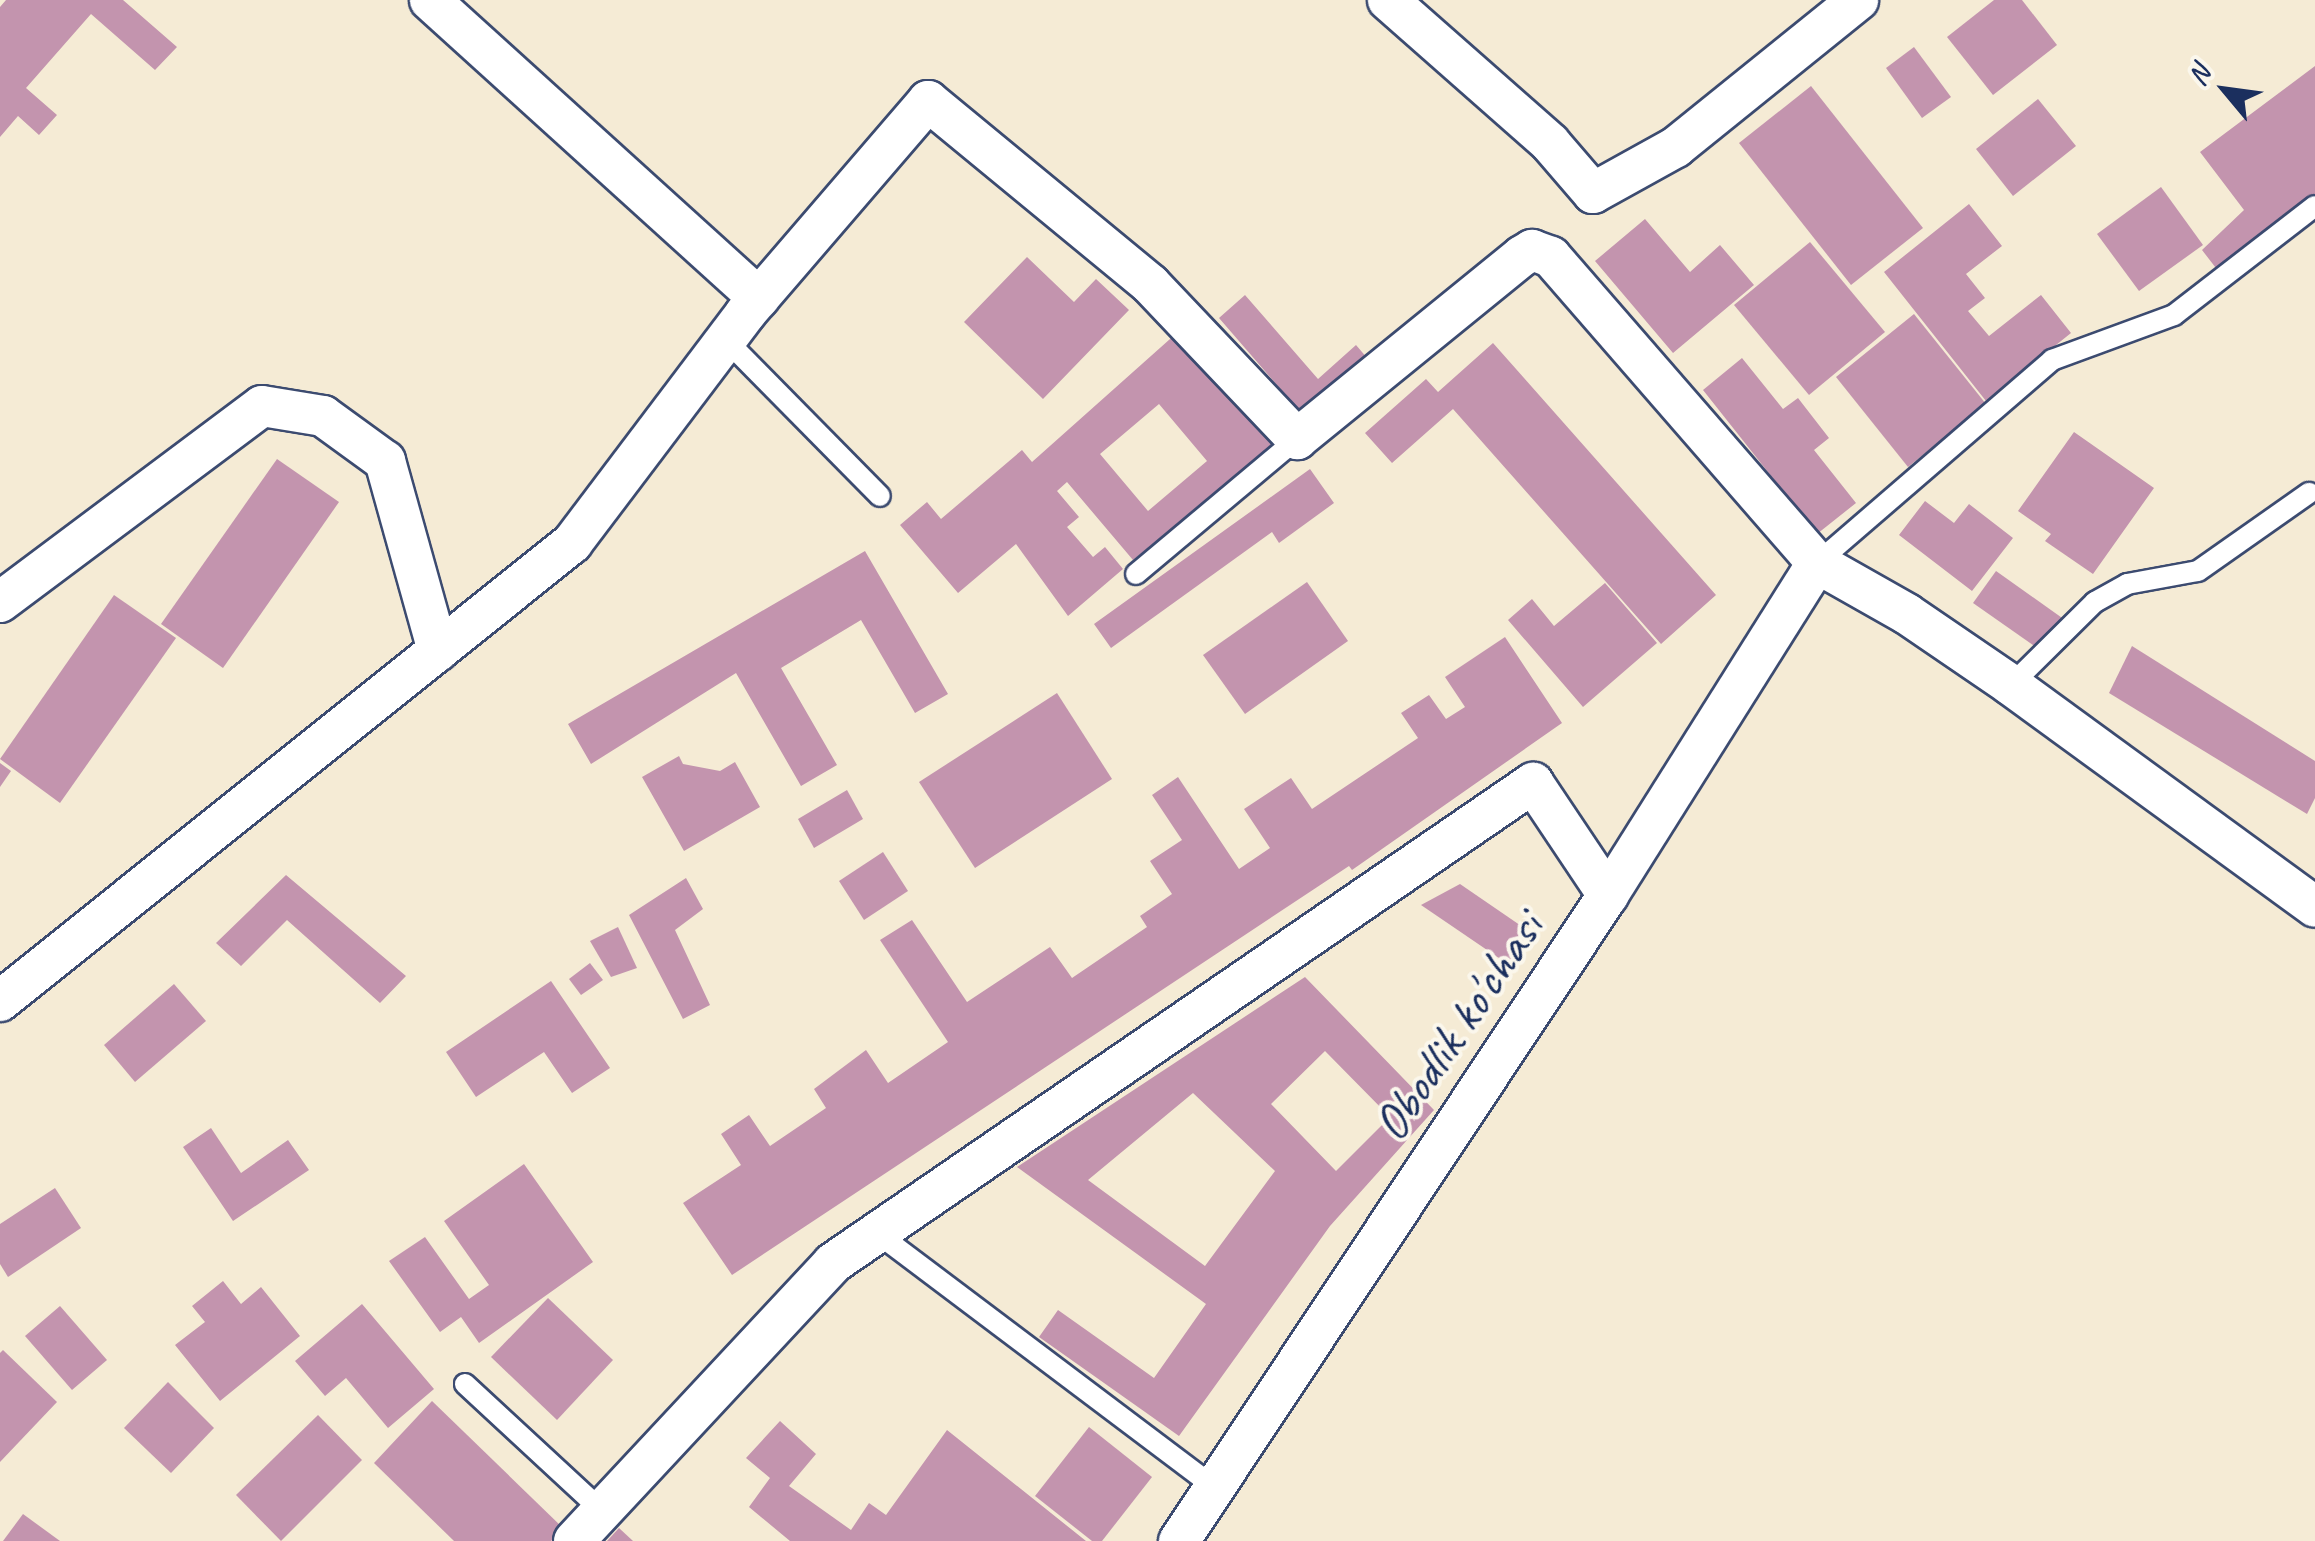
<!DOCTYPE html>
<style>
body{margin:0}
#map{position:relative;width:2315px;height:1541px;overflow:hidden;background:#f5ebd5;font-family:Caveat,sans-serif}
div>[style]{position:absolute}
.building>*{inset:0;background:#c394ae}
.roads{filter:drop-shadow(2px 0 #3c4b70) drop-shadow(-2px 0 #3c4b70) drop-shadow(0 2px #3c4b70) drop-shadow(0 -2px #3c4b70)}
.lane>*{height:20px;margin:-10px;padding:0 10px;transform-origin:10px;border-radius:10px;background:#fff}
.street>*{height:40px;margin:-20px;padding:0 20px;transform-origin:20px;border-radius:20px;background:#fff}
span{translate:-50% -50%;white-space:nowrap;text-align:center;line-height:1.15;-webkit-text-stroke:8px #fbf7ec;paint-order:stroke}
.street-label{font-size:50px;color:#1b2f5e}
.north{position:absolute;left:2175px;top:40px;width:100px;height:100px;-webkit-text-stroke:8px #fbf7ec;paint-order:stroke;rotate:299deg;font-size:28px;font-weight:700;line-height:40px;text-align:center;color:#1b2f5e}
.north::after{content:'';display:block;margin:auto;width:35px;height:45px;background:#1b2f5e;clip-path:polygon(50% 0,100% 100%,50% 72%,0 100%)}
</style>
<div id="map">
<div class="building">
<i style="clip-path:polygon(6px 0,123px 0,177px 47px,155px 70px,91px 14px,26px 88px,57px 115px,39px 135px,18px 116px,0 137px,0 7px)"></i>
<i style="clip-path:polygon(1994px 0,2022px 0,2057px 45px,1993px 95px,1947px 37px)"></i>
<i style="clip-path:polygon(1914px 47px,1951px 97px,1922px 118px,1886px 68px)"></i>
<i style="clip-path:polygon(2315px 66px,2315px 199px,2219px 272px,2202px 250px,2244px 210px,2200px 152px)"></i>
<i style="clip-path:polygon(1811px 86px,1923px 228px,1851px 285px,1739px 143px)"></i>
<i style="clip-path:polygon(2038px 99px,2076px 146px,2013px 196px,1976px 149px)"></i>
<i style="clip-path:polygon(2161px 187px,2203px 245px,2139px 291px,2097px 234px)"></i>
<i style="clip-path:polygon(1969px 204px,2002px 246px,1966px 274px,1985px 298px,1968px 311px,1989px 336px,2041px 295px,2071px 333px,1986px 401px,1884px 272px)"></i>
<i style="clip-path:polygon(1645px 219px,1690px 272px,1720px 245px,1754px 285px,1673px 353px,1595px 261px)"></i>
<i style="clip-path:polygon(1810px 242px,1885px 332px,1809px 395px,1734px 305px)"></i>
<i style="clip-path:polygon(1027px 257px,1074px 302px,1096px 279px,1129px 310px,1043px 399px,964px 322px)"></i>
<i style="clip-path:polygon(1245px 295px,1318px 379px,1356px 345px,1374px 366px,1309px 422px,1219px 318px)"></i>
<i style="clip-path:polygon(1914px 314px,1986px 404px,1908px 467px,1836px 377px)"></i>
<i style="clip-path:polygon(evenodd,1179px 331px,1275px 445px,1133px 560px,1067px 482px,1057px 491px,1079px 517px,1067px 527px,1093px 557px,1105px 547px,1123px 569px,1068px 616px,1016px 544px,958px 593px,900px 525px,927px 502px,941px 519px,1022px 450px,1032px 462px,1179px 331px,1159px 404px,1207px 461px,1148px 511px,1100px 454px,1159px 404px)"></i>
<i style="clip-path:polygon(1493px 343px,1716px 595px,1661px 644px,1453px 409px,1392px 463px,1365px 433px,1426px 379px,1438px 392px)"></i>
<i style="clip-path:polygon(1742px 358px,1783px 409px,1798px 398px,1829px 438px,1814px 450px,1856px 503px,1817px 534px,1703px 390px)"></i>
<i style="clip-path:polygon(2074px 432px,2154px 488px,2093px 574px,2045px 541px,2051px 534px,2018px 511px)"></i>
<i style="clip-path:polygon(277px 459px,339px 502px,223px 668px,161px 624px)"></i>
<i style="clip-path:polygon(1310px 469px,1334px 503px,1279px 543px,1272px 532px,1111px 648px,1094px 624px)"></i>
<i style="clip-path:polygon(1925px 501px,1954px 523px,1969px 504px,2013px 538px,1972px 591px,1899px 535px)"></i>
<i style="clip-path:polygon(865px 551px,948px 694px,915px 713px,861px 620px,781px 668px,837px 765px,801px 786px,736px 673px,591px 764px,568px 724px)"></i>
<i style="clip-path:polygon(1996px 571px,2065px 620px,2043px 652px,1973px 603px)"></i>
<i style="clip-path:polygon(1307px 582px,1348px 641px,1245px 714px,1203px 655px)"></i>
<i style="clip-path:polygon(1605px 583px,1657px 643px,1583px 707px,1508px 620px,1532px 599px,1554px 626px)"></i>
<i style="clip-path:polygon(114px 595px,176px 638px,60px 803px,0 759px)"></i>
<i style="clip-path:polygon(1505px 637px,1562px 723px,1352px 870px,1349px 866px,732px 1275px,683px 1203px,741px 1165px,721px 1134px,749px 1115px,770px 1146px,826px 1108px,814px 1089px,866px 1050px,888px 1083px,948px 1042px,880px 940px,912px 920px,967px 1002px,1050px 947px,1072px 978px,1147px 927px,1140px 916px,1172px 894px,1150px 861px,1182px 840px,1152px 795px,1178px 777px,1239px 869px,1270px 848px,1244px 809px,1291px 778px,1312px 809px,1418px 738px,1401px 713px,1429px 695px,1446px 719px,1465px 707px,1445px 677px)"></i>
<i style="clip-path:polygon(2132px 646px,2315px 761px,2315px 798px,2307px 814px,2109px 693px)"></i>
<i style="clip-path:polygon(1057px 693px,1112px 779px,975px 868px,919px 782px)"></i>
<i style="clip-path:polygon(679px 756px,683px 764px,720px 771px,735px 762px,760px 807px,684px 851px,642px 777px)"></i>
<i style="clip-path:polygon(0 763px,11px 771px,0 787px)"></i>
<i style="clip-path:polygon(847px 790px,863px 819px,814px 848px,798px 819px)"></i>
<i style="clip-path:polygon(883px 852px,908px 891px,864px 920px,839px 881px)"></i>
<i style="clip-path:polygon(286px 875px,406px 976px,380px 1003px,287px 920px,241px 966px,216px 943px)"></i>
<i style="clip-path:polygon(686px 878px,703px 909px,675px 930px,710px 1005px,683px 1019px,629px 915px)"></i>
<i style="clip-path:polygon(1460px 884px,1533px 934px,1512px 967px,1421px 905px)"></i>
<i style="clip-path:polygon(618px 927px,637px 968px,611px 977px,590px 941px)"></i>
<i style="clip-path:polygon(590px 963px,603px 980px,581px 995px,569px 979px)"></i>
<i style="clip-path:polygon(evenodd,1305px 977px,1434px 1110px,1330px 1226px,1179px 1436px,1039px 1337px,1058px 1310px,1154px 1378px,1206px 1304px,1017px 1167px,1305px 977px,1325px 1051px,1390px 1117px,1336px 1171px,1271px 1104px,1325px 1051px,1305px 977px,1193px 1093px,1275px 1171px,1205px 1266px,1088px 1180px,1193px 1093px)"></i>
<i style="clip-path:polygon(551px 981px,610px 1068px,572px 1093px,544px 1052px,476px 1097px,446px 1052px)"></i>
<i style="clip-path:polygon(174px 984px,206px 1021px,135px 1082px,104px 1045px)"></i>
<i style="clip-path:polygon(211px 1128px,241px 1173px,288px 1140px,309px 1170px,233px 1221px,183px 1147px)"></i>
<i style="clip-path:polygon(524px 1164px,593px 1262px,479px 1343px,461px 1317px,440px 1332px,389px 1261px,425px 1237px,469px 1299px,489px 1285px,444px 1221px)"></i>
<i style="clip-path:polygon(55px 1188px,81px 1228px,8px 1277px,0 1264px,0 1224px)"></i>
<i style="clip-path:polygon(223px 1281px,241px 1304px,261px 1287px,300px 1336px,220px 1401px,175px 1345px,205px 1322px,192px 1306px)"></i>
<i style="clip-path:polygon(548px 1298px,613px 1360px,557px 1420px,491px 1357px)"></i>
<i style="clip-path:polygon(362px 1304px,434px 1389px,388px 1428px,346px 1378px,325px 1396px,295px 1361px)"></i>
<i style="clip-path:polygon(60px 1306px,107px 1360px,72px 1390px,25px 1336px)"></i>
<i style="clip-path:polygon(3px 1350px,57px 1402px,0 1462px,0 1353px)"></i>
<i style="clip-path:polygon(168px 1382px,214px 1428px,171px 1473px,124px 1428px)"></i>
<i style="clip-path:polygon(432px 1401px,563px 1528px,551px 1541px,454px 1541px,374px 1463px)"></i>
<i style="clip-path:polygon(318px 1415px,362px 1460px,281px 1541px,236px 1495px)"></i>
<i style="clip-path:polygon(780px 1421px,816px 1454px,789px 1486px,851px 1530px,869px 1503px,886px 1515px,947px 1430px,1086px 1541px,790px 1541px,749px 1507px,770px 1478px,746px 1458px)"></i>
<i style="clip-path:polygon(1089px 1427px,1152px 1477px,1102px 1541px,1092px 1541px,1035px 1496px)"></i>
<i style="clip-path:polygon(23px 1514px,60px 1541px,3px 1541px)"></i>
<i style="clip-path:polygon(619px 1528px,633px 1541px,607px 1541px)"></i>
</div>
<div class="roads">
<div class="lane">
<i style="left:726px;top:340px;width:219px;rotate:45.4deg"></i>
<i style="left:1817px;top:563px;width:311px;rotate:-40.8deg"></i>
<i style="left:2052px;top:360px;width:130px;rotate:-20.2deg"></i>
<i style="left:2174px;top:315px;width:178px;rotate:-37.7deg"></i>
<i style="left:1136px;top:574px;width:210px;rotate:-40deg"></i>
<i style="left:2011px;top:685px;width:118px;rotate:-44.7deg"></i>
<i style="left:2095px;top:602px;width:37px;rotate:-29deg"></i>
<i style="left:2127px;top:584px;width:72px;rotate:-10.4deg"></i>
<i style="left:2198px;top:571px;width:136px;rotate:-35.1deg"></i>
<i style="left:877px;top:1233px;width:423px;rotate:37deg"></i>
<i style="left:465px;top:1384px;width:185px;rotate:42.8deg"></i>
</div>
<div class="street">
<i style="left:430px;top:0;width:444px;rotate:42.2deg"></i>
<i style="left:1388px;top:0;width:216px;rotate:41.4deg"></i>
<i style="left:1550px;top:143px;width:66px;rotate:49.3deg"></i>
<i style="left:1593px;top:193px;width:95px;rotate:-29deg"></i>
<i style="left:1676px;top:147px;width:234px;rotate:-38.9deg"></i>
<i style="left:0;top:602px;width:327px;rotate:-36.8deg"></i>
<i style="left:262px;top:406px;width:62px;rotate:9.3deg"></i>
<i style="left:323px;top:416px;width:77px;rotate:36deg"></i>
<i style="left:385px;top:461px;width:197px;rotate:74.4deg"></i>
<i style="left:0;top:1001px;width:733px;rotate:-38.68deg"></i>
<i style="left:572px;top:543px;width:287px;rotate:-52.9deg"></i>
<i style="left:745px;top:314px;width:281px;rotate:-49.3deg"></i>
<i style="left:928px;top:101px;width:288px;rotate:39.5deg"></i>
<i style="left:1150px;top:284px;width:214px;rotate:46.5deg"></i>
<i style="left:1297px;top:439px;width:290px;rotate:-39.1deg"></i>
<i style="left:1522px;top:256px;width:12px;rotate:-31deg"></i>
<i style="left:1532px;top:250px;width:20px;rotate:20deg"></i>
<i style="left:1551px;top:257px;width:405px;rotate:49deg"></i>
<i style="left:1817px;top:563px;width:103px;rotate:29.5deg"></i>
<i style="left:1907px;top:614px;width:126px;rotate:34.3deg"></i>
<i style="left:2011px;top:685px;width:376px;rotate:36.1deg"></i>
<i style="left:574px;top:1541px;width:380px;rotate:-47deg"></i>
<i style="left:833px;top:1263px;width:849px;rotate:-34.44deg"></i>
<i style="left:1533px;top:783px;width:135px;rotate:56.2deg"></i>
<i style="left:1179px;top:1541px;width:775px;rotate:-56.41deg"></i>
<i style="left:1608px;top:895px;width:392px;rotate:-57.8deg"></i>
</div>
</div>
<div class="street-label">
<span style="left:1458px;top:1026px;rotate:-56deg">Obodlik ko'chasi</span>
</div>
<div class="north">N</div>
</div>
